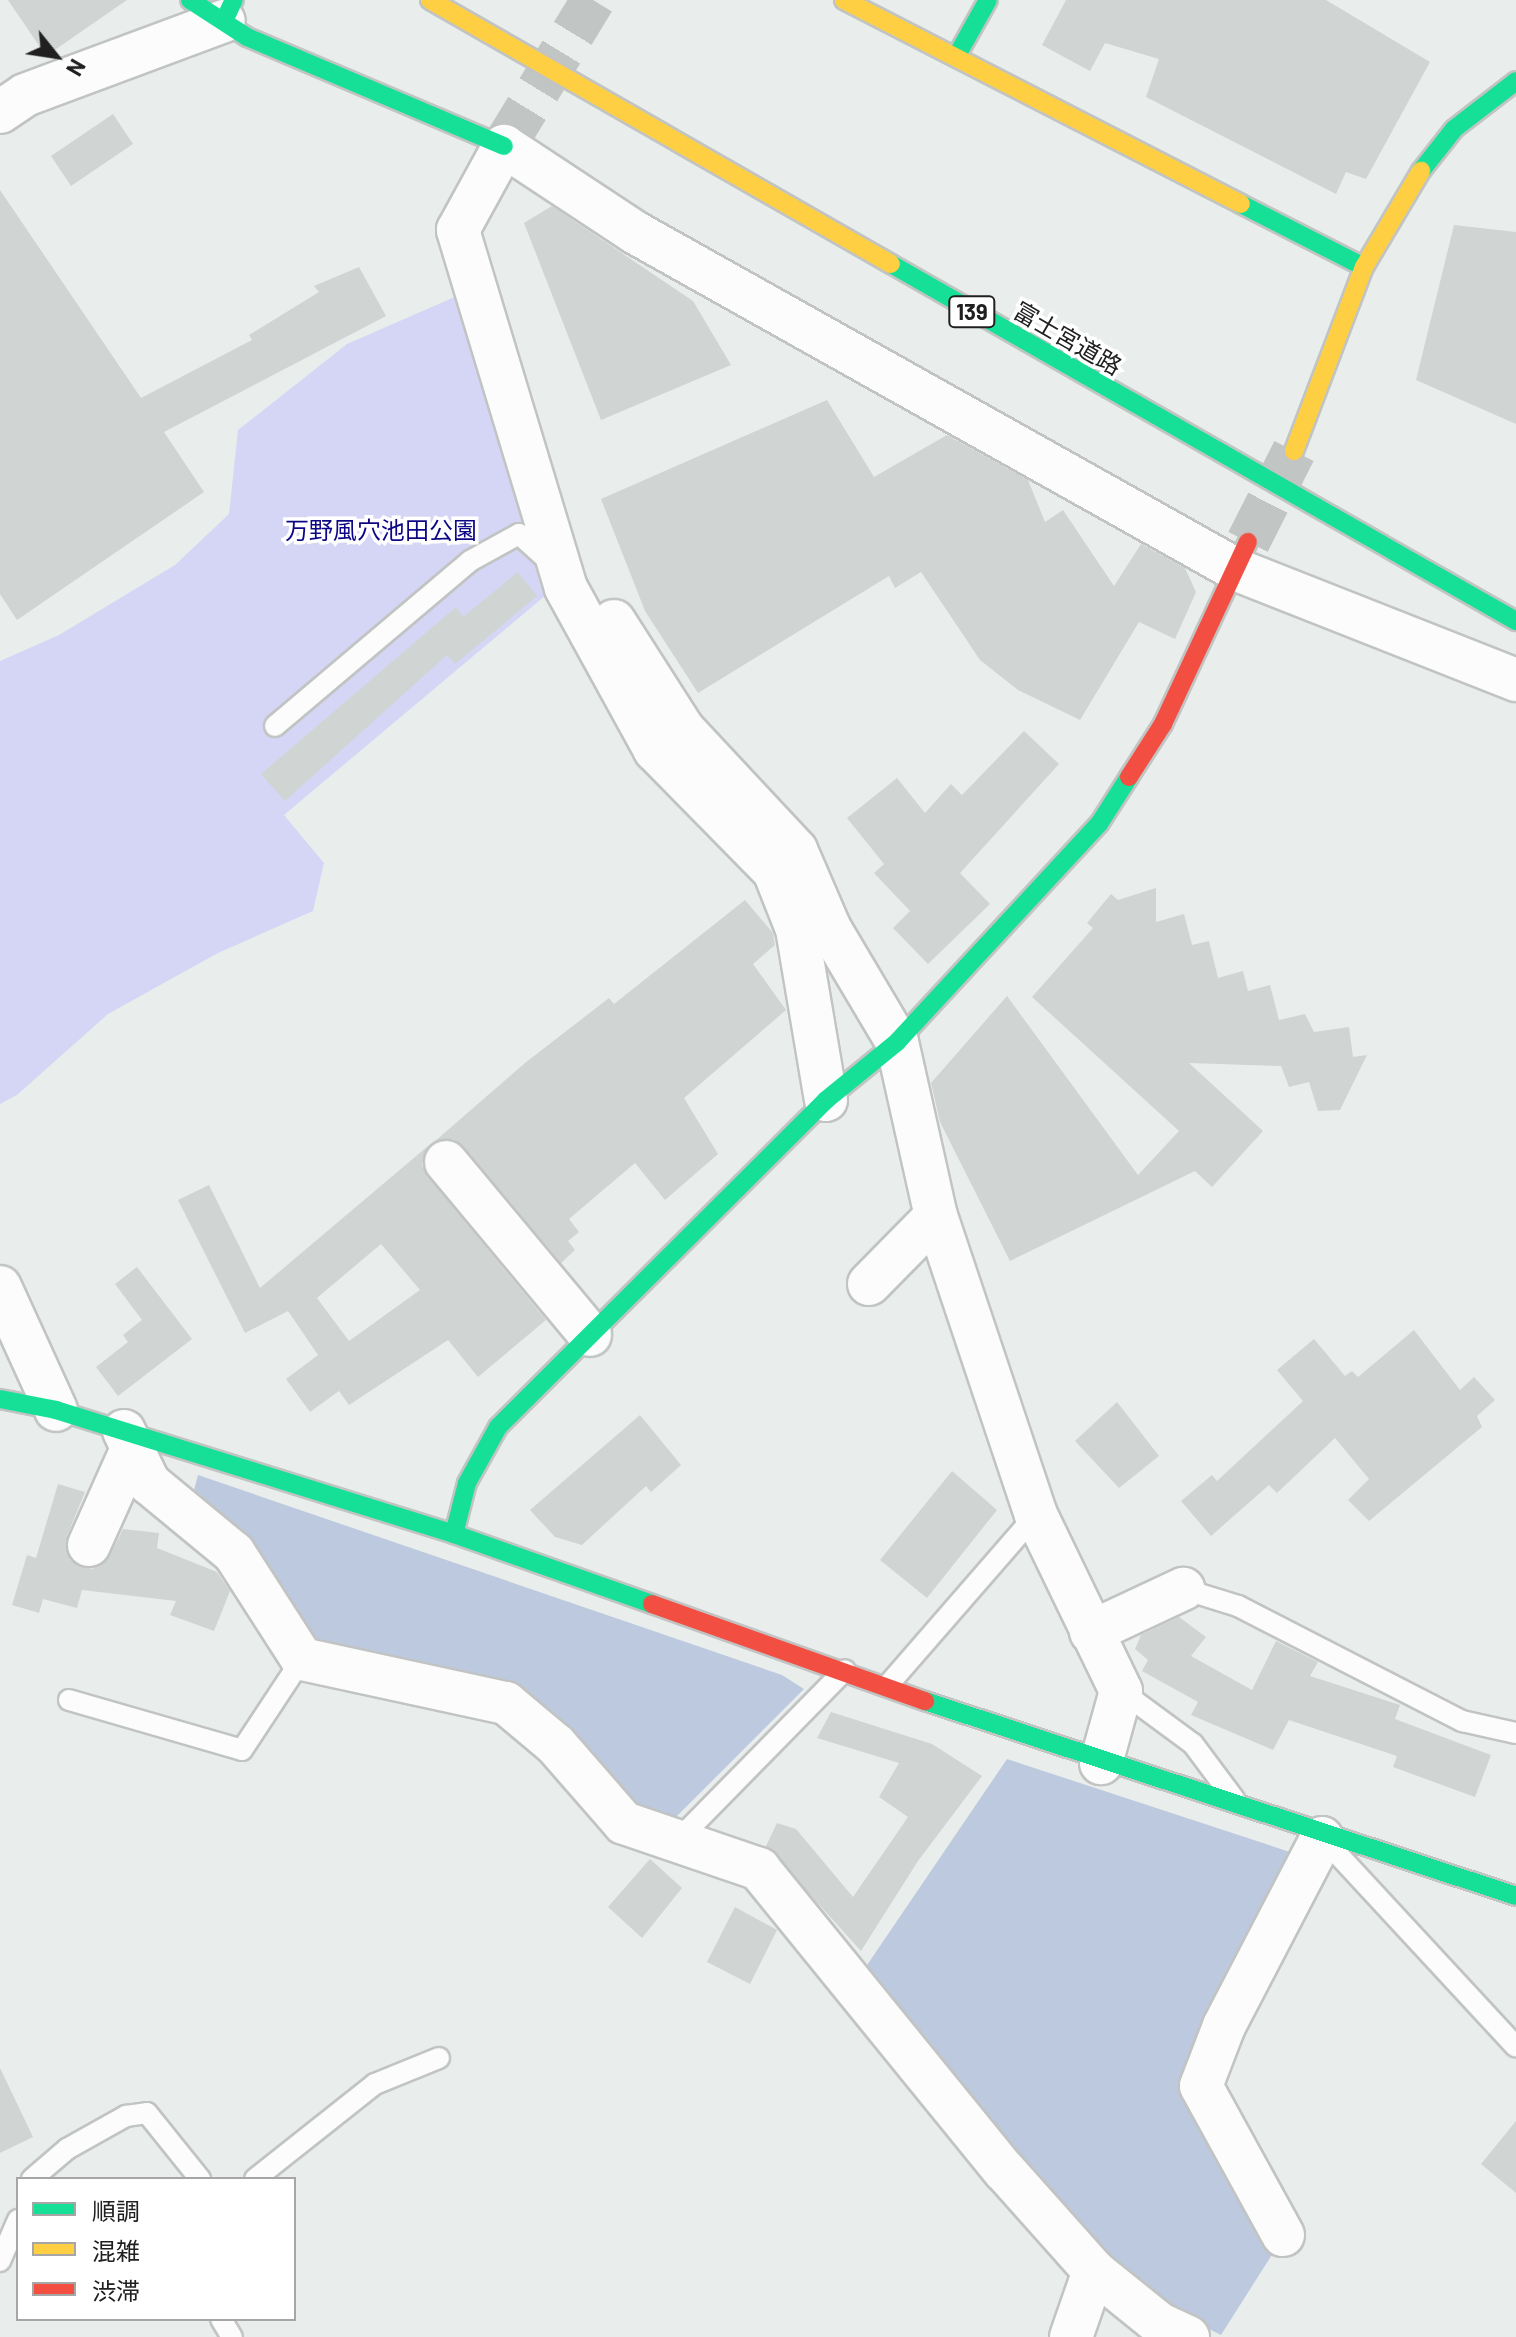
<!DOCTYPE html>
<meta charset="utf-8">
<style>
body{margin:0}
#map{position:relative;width:1516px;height:2337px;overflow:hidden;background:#e9eeec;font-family:Barlow,"Noto Sans JP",sans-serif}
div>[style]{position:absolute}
.forest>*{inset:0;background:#bdc9de}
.park>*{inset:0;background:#d5d6f5}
.building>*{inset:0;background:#d0d4d3}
.secondary-tunnel>*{height:44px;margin-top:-22px;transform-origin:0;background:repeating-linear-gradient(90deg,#c1c5c3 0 44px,transparent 0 66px)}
.roads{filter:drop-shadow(2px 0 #c1c4c3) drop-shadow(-2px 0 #c1c4c3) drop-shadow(0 2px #c1c4c3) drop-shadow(0 -2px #c1c4c3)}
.lane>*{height:20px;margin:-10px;padding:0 10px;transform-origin:10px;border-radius:10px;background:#fcfcfc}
.street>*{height:42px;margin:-21px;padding:0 21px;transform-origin:21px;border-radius:21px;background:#fcfcfc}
.fast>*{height:18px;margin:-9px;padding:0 9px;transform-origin:9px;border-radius:9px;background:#16e098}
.slow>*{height:18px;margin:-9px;padding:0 9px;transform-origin:9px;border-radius:9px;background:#ffcf43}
.jam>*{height:18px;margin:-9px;padding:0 9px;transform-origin:9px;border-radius:9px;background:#f24e42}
span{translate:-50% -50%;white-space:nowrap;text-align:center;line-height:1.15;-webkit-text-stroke:7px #fff;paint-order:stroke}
.shield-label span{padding:2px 6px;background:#fff;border:2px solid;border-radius:6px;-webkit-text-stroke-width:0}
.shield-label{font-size:22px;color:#202020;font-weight:700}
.street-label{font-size:24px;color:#202020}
.park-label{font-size:24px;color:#0d0785}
.legend{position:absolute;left:16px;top:2177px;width:280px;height:144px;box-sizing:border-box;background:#fff;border:2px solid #a6a6a6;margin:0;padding:10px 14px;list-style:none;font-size:24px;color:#202020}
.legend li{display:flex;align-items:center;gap:16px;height:40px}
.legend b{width:40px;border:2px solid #a6a6a6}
.north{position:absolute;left:16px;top:16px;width:80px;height:80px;-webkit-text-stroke:6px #fff;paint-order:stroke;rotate:120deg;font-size:22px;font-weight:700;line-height:32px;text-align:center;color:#202020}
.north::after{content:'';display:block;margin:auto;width:28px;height:36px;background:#202020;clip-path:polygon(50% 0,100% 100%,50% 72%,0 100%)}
</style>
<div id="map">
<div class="forest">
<i style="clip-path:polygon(198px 1475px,782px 1675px,804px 1689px,676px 1817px,637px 1809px,567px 1728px,311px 1646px,193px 1494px)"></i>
<i style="clip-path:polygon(1007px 1759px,1296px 1854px,1206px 2016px,1180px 2080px,1275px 2250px,1221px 2335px,1163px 2306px,1103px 2262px,863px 1971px)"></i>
</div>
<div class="park">
<i style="clip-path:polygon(466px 292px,552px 590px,284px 815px,324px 863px,313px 911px,218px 953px,108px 1014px,17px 1095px,0 1104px,0 661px,59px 635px,175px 565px,229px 514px,238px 430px,347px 344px)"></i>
</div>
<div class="building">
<i style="clip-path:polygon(8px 0,127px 0,46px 56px)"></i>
<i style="clip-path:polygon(1066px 0,1326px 0,1430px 62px,1366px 179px,1346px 172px,1336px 194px,1146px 97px,1159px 59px,1105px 43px,1090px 71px,1042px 45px)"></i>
<i style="clip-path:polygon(113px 114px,133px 144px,71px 186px,51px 156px)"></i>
<i style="clip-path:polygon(0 190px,141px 398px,252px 340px,249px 335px,319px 292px,314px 286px,359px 267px,386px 316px,164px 432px,204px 492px,17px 620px,0 594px)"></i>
<i style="clip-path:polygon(552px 206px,693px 301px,731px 365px,601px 420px,524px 223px)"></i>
<i style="clip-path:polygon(1454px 225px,1516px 232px,1516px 424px,1416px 380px)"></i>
<i style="clip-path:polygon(827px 400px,874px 477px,947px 435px,1028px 480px,1045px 522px,1063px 510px,1114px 586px,1141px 544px,1185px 568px,1196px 592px,1175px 639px,1139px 622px,1080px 720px,1018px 690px,980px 660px,921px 572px,895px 588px,889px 576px,698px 693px,645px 611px,601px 499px)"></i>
<i style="clip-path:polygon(518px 572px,537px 596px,455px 664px,447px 655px,285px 801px,261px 774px,456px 607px,463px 617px)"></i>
<i style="clip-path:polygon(1024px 731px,1059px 764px,960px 873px,990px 904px,928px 964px,893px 928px,910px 911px,874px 873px,884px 864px,847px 818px,897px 778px,925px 813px,951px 784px,962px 795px)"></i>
<i style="clip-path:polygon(1156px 888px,1156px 922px,1184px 914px,1192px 945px,1209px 941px,1218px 978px,1243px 971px,1248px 991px,1270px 985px,1279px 1020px,1305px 1014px,1314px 1032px,1349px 1027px,1353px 1057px,1367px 1055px,1340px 1110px,1318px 1111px,1309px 1082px,1289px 1087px,1281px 1066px,1189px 1063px,1263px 1131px,1212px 1187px,1195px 1171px,1010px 1261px,940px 1122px,931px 1083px,1007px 996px,1138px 1175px,1179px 1131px,1032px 997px,1093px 928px,1087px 923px,1111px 894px,1118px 900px)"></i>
<i style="clip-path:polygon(745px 900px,773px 933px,775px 945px,753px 964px,786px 1010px,684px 1098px,718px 1154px,665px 1200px,635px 1163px,569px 1219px,579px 1232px,568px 1241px,575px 1250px,561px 1263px,464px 1147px,454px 1139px,434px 1142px,525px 1063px,609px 998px,614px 1004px)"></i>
<i style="clip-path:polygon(evenodd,428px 1146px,422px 1165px,428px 1177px,546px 1320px,478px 1377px,448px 1340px,349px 1405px,339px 1391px,310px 1412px,286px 1379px,318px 1355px,288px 1311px,245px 1333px,178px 1200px,209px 1185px,260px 1288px,428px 1146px,381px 1244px,420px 1290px,349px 1341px,317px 1298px,381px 1244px)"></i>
<i style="clip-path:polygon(137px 1267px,192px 1339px,118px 1396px,96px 1367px,128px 1342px,123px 1335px,142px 1320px,115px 1284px)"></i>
<i style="clip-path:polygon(1414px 1330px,1460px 1390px,1474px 1377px,1495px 1400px,1477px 1416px,1482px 1427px,1369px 1521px,1348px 1500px,1369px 1479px,1335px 1438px,1277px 1493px,1269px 1485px,1211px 1536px,1181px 1501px,1212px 1475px,1217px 1481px,1303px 1401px,1277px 1370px,1314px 1339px,1345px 1376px,1352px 1371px,1358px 1377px)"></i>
<i style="clip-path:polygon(1117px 1402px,1159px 1456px,1119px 1488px,1075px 1441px)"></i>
<i style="clip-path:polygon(640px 1415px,681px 1465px,651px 1492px,646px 1486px,582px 1545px,555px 1537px,530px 1510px)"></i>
<i style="clip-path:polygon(952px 1471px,997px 1510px,927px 1598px,880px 1560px)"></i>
<i style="clip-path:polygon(58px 1484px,85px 1492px,67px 1536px,70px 1560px,92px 1569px,110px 1555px,123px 1529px,159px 1533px,157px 1548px,217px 1572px,230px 1591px,214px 1631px,170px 1615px,176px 1601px,82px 1590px,77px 1608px,43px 1599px,39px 1613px,12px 1605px,27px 1555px,36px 1558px)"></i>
<i style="clip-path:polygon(1179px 1617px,1206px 1637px,1191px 1656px,1252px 1690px,1276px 1641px,1318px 1662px,1310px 1676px,1400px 1705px,1395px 1719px,1491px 1755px,1475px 1797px,1393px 1767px,1397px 1756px,1289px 1720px,1273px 1750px,1191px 1715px,1198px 1702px,1142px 1671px,1148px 1660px,1135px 1649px,1141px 1635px)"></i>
<i style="clip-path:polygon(831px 1712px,932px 1744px,982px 1776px,918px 1861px,861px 1951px,766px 1846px,777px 1823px,796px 1829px,853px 1897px,908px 1817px,879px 1797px,899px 1763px,817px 1738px)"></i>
<i style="clip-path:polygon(650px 1859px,682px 1888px,642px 1938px,608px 1907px)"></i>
<i style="clip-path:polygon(735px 1907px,777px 1930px,750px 1984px,707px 1962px)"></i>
<i style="clip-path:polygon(0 2068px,33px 2137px,0 2153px)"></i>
<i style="clip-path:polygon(1516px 2121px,1516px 2193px,1481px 2164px)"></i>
</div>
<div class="secondary-tunnel">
<i style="left:504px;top:146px;width:171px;rotate:-58.6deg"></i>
<i style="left:1248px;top:542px;width:102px;rotate:-63.2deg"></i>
</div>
<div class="roads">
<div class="lane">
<i style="left:275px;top:726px;width:255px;rotate:-40.2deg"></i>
<i style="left:470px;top:561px;width:56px;rotate:-28.9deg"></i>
<i style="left:519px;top:534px;width:43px;rotate:42.2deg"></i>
<i style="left:1183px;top:1589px;width:58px;rotate:17.2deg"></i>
<i style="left:1238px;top:1606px;width:252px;rotate:27.2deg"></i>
<i style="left:1462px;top:1721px;width:55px;rotate:12.5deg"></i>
<i style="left:888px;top:1685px;width:225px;rotate:-49deg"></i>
<i style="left:1121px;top:1691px;width:89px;rotate:36.4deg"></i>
<i style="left:1193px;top:1744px;width:69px;rotate:53.3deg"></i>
<i style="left:69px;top:1700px;width:180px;rotate:16.1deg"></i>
<i style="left:242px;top:1750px;width:109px;rotate:-56.6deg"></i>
<i style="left:678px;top:1840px;width:238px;rotate:-45.5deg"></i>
<i style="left:1331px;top:1847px;width:272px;rotate:47.2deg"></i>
<i style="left:32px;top:2179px;width:46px;rotate:-40.6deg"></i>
<i style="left:67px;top:2149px;width:68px;rotate:-29.2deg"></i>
<i style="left:126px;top:2116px;width:21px;rotate:-8deg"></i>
<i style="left:147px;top:2113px;width:85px;rotate:51.2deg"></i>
<i style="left:255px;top:2179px;width:153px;rotate:-38.4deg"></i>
<i style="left:375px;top:2084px;width:69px;rotate:-22.1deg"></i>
<i style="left:0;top:2261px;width:45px;rotate:-66.3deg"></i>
<i style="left:221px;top:2319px;width:21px;rotate:59deg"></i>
</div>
<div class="street">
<i style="left:0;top:112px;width:30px;rotate:-34deg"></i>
<i style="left:25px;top:95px;width:212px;rotate:-20.4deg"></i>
<i style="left:614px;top:621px;width:128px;rotate:57.4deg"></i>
<i style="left:683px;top:729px;width:166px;rotate:47deg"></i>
<i style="left:796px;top:850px;width:86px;rotate:66.7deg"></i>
<i style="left:830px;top:929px;width:131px;rotate:59.3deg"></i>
<i style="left:897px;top:1042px;width:178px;rotate:77.4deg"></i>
<i style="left:936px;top:1216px;width:315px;rotate:71.5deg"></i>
<i style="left:1036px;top:1515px;width:195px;rotate:64.2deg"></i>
<i style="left:1121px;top:1691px;width:75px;rotate:105.5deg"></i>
<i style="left:826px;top:1100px;width:173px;rotate:-99.6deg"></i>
<i style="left:797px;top:929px;width:62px;rotate:-111.6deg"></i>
<i style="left:774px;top:871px;width:170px;rotate:-134.5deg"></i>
<i style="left:655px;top:750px;width:185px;rotate:-118.8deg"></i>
<i style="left:566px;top:588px;width:374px;rotate:-106.8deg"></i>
<i style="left:458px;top:230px;width:96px;rotate:-61.3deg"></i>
<i style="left:504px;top:146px;width:158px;rotate:33.4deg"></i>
<i style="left:636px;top:233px;width:689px;rotate:29.28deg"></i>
<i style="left:1237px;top:570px;width:300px;rotate:21.5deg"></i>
<i style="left:446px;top:1162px;width:225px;rotate:50.2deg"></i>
<i style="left:869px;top:1284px;width:95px;rotate:-45.4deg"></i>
<i style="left:0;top:1287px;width:135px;rotate:65.5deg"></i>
<i style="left:124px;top:1431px;width:58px;rotate:64.3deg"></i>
<i style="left:149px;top:1483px;width:110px;rotate:39.5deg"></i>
<i style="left:234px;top:1553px;width:126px;rotate:57.3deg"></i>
<i style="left:302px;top:1659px;width:209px;rotate:12.2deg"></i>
<i style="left:506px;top:1703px;width:65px;rotate:40deg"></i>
<i style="left:556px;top:1745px;width:103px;rotate:48.9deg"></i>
<i style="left:624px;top:1823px;width:143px;rotate:18.8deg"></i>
<i style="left:759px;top:1869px;width:388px;rotate:50.9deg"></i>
<i style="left:1004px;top:2170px;width:135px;rotate:48.3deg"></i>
<i style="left:1094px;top:2271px;width:70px;rotate:109.2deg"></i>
<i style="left:89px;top:1545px;width:105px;rotate:-65.9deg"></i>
<i style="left:1091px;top:1632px;width:102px;rotate:-25.1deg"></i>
<i style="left:1283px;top:2235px;width:170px;rotate:-118.8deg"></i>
<i style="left:1201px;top:2086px;width:64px;rotate:-69deg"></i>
<i style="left:1224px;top:2026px;width:212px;rotate:-62.5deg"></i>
<i style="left:1094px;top:2271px;width:85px;rotate:38.8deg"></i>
<i style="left:1160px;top:2324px;width:31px;rotate:25deg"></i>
</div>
<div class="fast">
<i style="left:190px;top:0;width:68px;rotate:33deg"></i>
<i style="left:247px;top:37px;width:279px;rotate:23deg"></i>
<i style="left:224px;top:21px;width:23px;rotate:-65deg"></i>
<i style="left:956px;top:57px;width:65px;rotate:-60.7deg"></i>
<i style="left:1421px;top:171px;width:53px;rotate:-51.8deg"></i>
<i style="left:1454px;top:129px;width:78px;rotate:-37.7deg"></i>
<i style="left:1241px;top:204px;width:138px;rotate:27.1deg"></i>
<i style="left:891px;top:264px;width:720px;rotate:29.74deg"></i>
<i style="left:0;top:1399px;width:57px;rotate:11.1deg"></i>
<i style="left:56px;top:1410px;width:417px;rotate:17.3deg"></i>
<i style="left:454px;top:1534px;width:210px;rotate:19.5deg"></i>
<i style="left:454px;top:1534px;width:53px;rotate:-75.7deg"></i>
<i style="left:467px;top:1483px;width:64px;rotate:-61deg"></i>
<i style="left:498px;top:1427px;width:463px;rotate:-44.9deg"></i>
<i style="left:826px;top:1100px;width:92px;rotate:-39.2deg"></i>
<i style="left:897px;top:1042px;width:297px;rotate:-47.2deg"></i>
<i style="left:1099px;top:824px;width:56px;rotate:-57.4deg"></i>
<i style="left:925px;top:1701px;width:622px;rotate:18.26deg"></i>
</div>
<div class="slow">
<i style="left:430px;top:0;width:531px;rotate:29.8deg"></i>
<i style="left:844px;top:0;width:446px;rotate:27.2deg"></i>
<i style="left:1294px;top:451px;width:197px;rotate:-69.2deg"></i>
<i style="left:1364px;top:267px;width:112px;rotate:-59.3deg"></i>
</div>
<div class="jam">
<i style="left:1129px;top:777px;width:63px;rotate:-57.3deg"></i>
<i style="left:1163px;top:724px;width:201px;rotate:-65deg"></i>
<i style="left:652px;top:1604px;width:290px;rotate:19.6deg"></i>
</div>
</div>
<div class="shield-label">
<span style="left:972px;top:312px">139</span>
</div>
<div class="street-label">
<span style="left:1068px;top:338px;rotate:30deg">富士宮道路</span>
</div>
<div class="park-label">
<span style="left:381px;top:530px">万野風穴池田公園</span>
</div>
<ul class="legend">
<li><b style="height:10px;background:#16e098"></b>順調</li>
<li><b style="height:10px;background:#ffcf43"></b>混雑</li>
<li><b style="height:10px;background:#f24e42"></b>渋滞</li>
</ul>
<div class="north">N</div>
</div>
